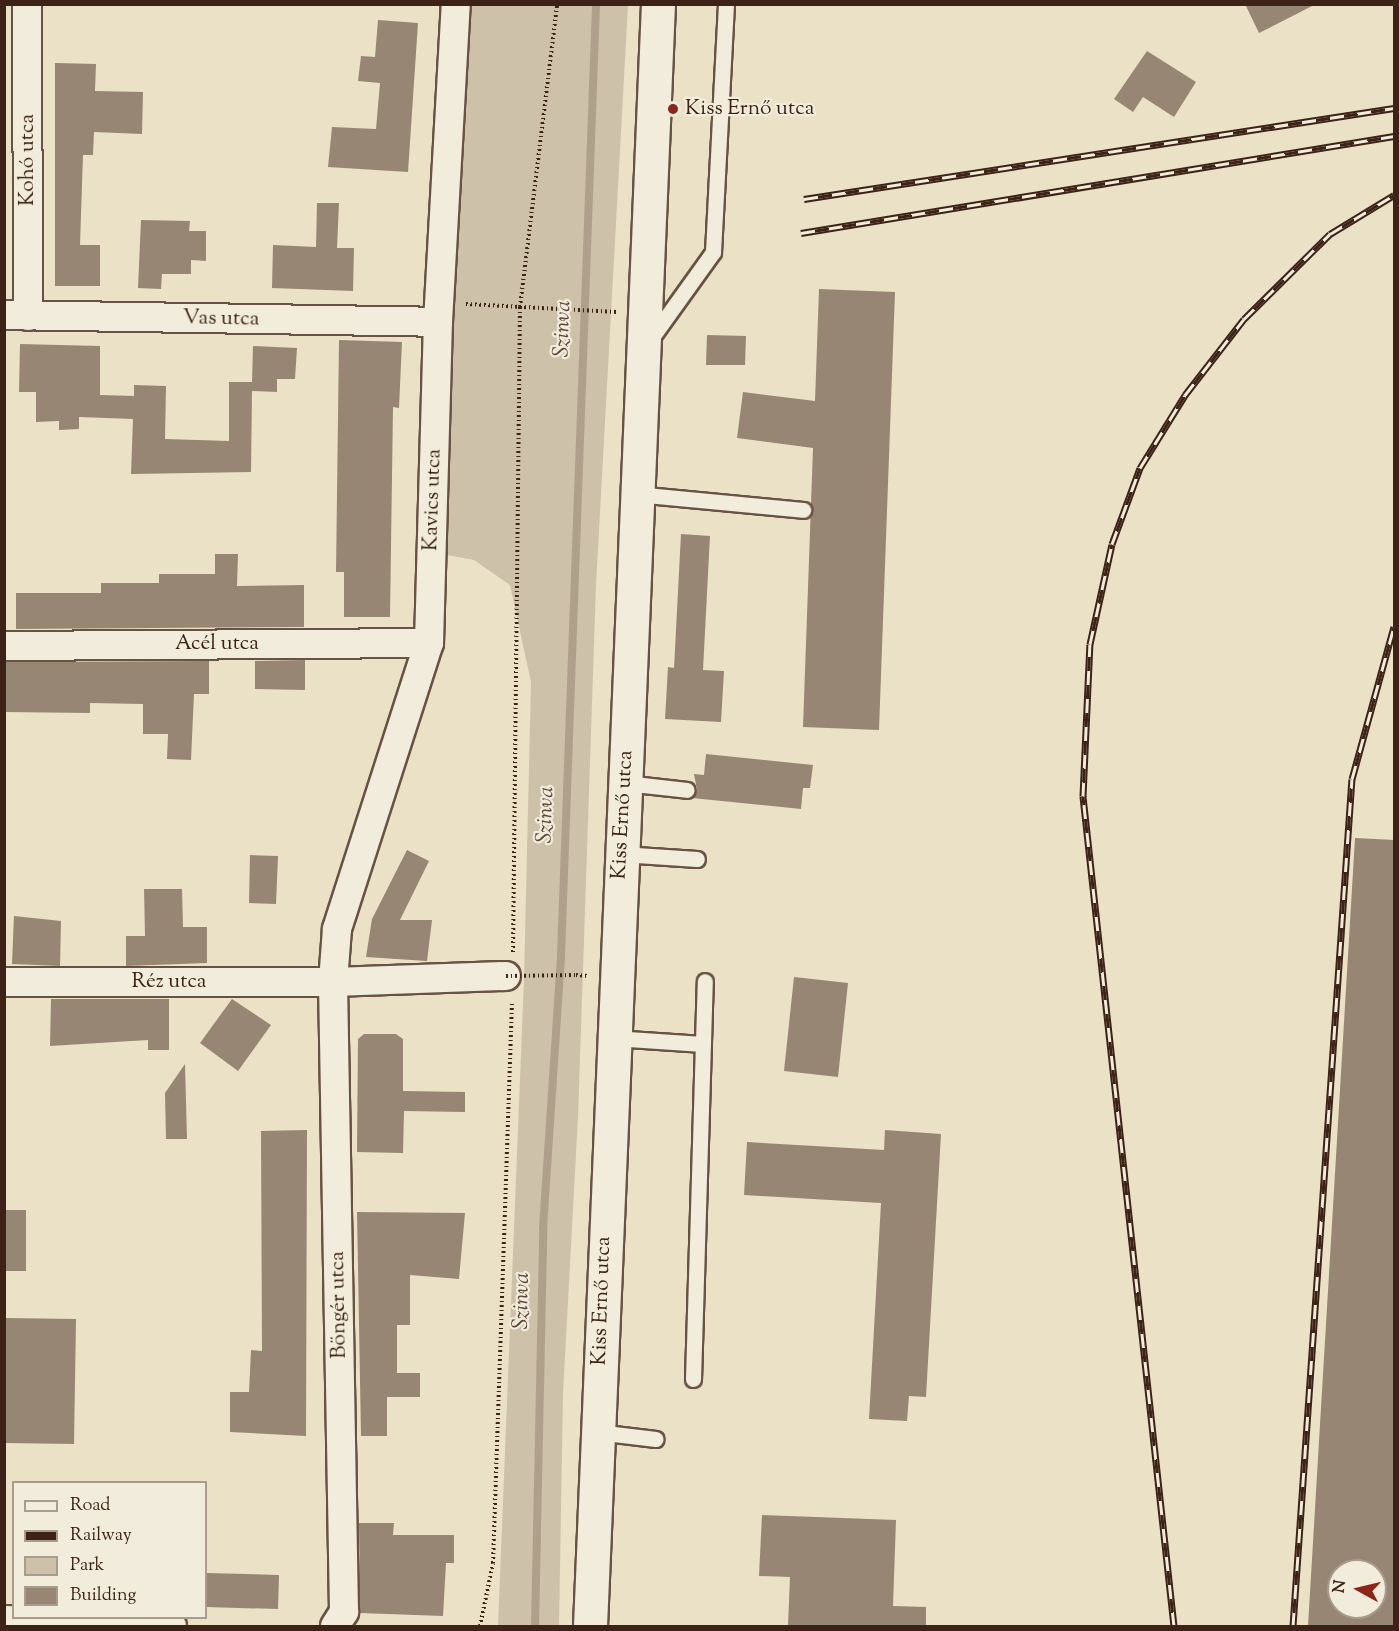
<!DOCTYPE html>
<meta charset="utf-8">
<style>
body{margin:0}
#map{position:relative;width:1399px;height:1631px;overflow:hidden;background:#eae1c7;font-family:"Sorts Mill Goudy",serif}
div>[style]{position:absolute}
.green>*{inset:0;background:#cdc1a9}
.stream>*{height:8px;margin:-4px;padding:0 4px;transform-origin:4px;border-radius:4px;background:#afa08b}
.building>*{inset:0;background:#978673}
.path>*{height:4px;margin-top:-2px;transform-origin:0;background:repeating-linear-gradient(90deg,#3d2317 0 1.5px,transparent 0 4.5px)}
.roads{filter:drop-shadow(2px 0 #685243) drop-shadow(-2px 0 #685243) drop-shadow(0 2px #685243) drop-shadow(0 -2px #685243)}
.lane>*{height:15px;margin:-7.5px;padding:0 7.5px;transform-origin:7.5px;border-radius:7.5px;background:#f1ecdb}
.street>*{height:28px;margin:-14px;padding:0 14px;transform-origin:14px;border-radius:14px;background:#f1ecdb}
.secondary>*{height:33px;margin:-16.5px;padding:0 16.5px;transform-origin:16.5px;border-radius:16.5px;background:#f1ecdb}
.rail>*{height:7px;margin-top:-3.5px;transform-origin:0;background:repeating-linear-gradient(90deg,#f1ecdb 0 14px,#3d2317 0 28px);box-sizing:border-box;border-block:2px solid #3d2317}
.path-bridge>*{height:4px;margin-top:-2px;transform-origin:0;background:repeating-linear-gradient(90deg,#3d2317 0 1.5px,transparent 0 4.5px)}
.dots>*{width:16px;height:16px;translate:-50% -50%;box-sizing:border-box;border:3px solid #f1ecdb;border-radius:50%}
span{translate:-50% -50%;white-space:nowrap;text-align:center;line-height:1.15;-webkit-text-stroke:4.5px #f1ecdb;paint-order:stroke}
.poi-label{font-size:21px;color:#3d2317}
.left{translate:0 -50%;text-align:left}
.street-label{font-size:21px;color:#3d2317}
.water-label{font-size:22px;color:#5f483a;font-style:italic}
.frame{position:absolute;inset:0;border:6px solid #3d2317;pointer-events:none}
.legend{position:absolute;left:12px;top:1481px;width:195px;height:138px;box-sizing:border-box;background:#f1ecdb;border:2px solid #a99c8d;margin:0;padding:8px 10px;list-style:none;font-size:18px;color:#3d2317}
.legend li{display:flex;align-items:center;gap:12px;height:30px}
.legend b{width:30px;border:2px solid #a99c8d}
.north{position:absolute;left:1327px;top:1559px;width:60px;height:60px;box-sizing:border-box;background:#f1ecdb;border:2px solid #a99c8d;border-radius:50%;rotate:278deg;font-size:16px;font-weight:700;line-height:24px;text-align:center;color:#3d2317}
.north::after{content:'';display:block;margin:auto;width:21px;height:27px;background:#8f2418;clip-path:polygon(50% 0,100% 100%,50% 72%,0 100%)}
</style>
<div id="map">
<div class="green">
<i style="clip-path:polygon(467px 5px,628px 5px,596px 585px,578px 1117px,563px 1393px,559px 1626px,498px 1626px,524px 980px,531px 682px,510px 585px,474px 560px,442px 554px)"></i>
</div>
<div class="stream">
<i style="left:535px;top:1626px;width:398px;rotate:-88.8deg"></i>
<i style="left:543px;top:1228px;width:274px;rotate:-86.2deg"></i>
<i style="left:561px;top:955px;width:952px;rotate:-87.89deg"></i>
</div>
<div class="building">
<i style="clip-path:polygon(1245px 4px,1316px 4px,1259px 33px)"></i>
<i style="clip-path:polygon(378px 20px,418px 23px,408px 172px,328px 167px,332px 127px,376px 129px,380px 83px,358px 81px,361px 56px,375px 57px)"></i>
<i style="clip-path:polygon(1147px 51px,1196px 82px,1174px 117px,1143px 97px,1133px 112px,1114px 99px)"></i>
<i style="clip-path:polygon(55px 63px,96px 64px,95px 91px,143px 92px,142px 134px,94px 132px,93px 155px,83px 155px,80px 245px,100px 245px,100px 286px,55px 286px)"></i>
<i style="clip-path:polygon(317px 203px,339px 203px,337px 248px,354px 248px,353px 291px,272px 288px,273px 245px,316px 247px)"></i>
<i style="clip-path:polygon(141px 220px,190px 221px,189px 231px,206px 231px,206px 261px,191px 260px,191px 274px,162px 274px,161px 289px,138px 288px)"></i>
<i style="clip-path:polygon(819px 289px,895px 292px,879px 730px,803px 727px,813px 448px,737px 438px,743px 392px,815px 401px)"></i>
<i style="clip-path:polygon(707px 335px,746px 336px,745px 365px,706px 365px)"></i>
<i style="clip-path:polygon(339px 340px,402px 342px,399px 408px,393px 407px,390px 617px,344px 617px,344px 572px,336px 572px)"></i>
<i style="clip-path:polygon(20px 344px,100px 346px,100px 395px,134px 396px,134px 385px,166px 386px,165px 439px,229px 441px,229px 382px,252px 382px,253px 346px,297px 348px,295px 379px,277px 379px,277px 392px,252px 391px,251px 472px,131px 474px,133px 419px,79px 417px,79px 429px,59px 430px,59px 421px,36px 422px,36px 392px,19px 392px)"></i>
<i style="clip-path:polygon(681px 534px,710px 536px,703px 670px,724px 671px,721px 722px,665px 719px,668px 667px,674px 668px)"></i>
<i style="clip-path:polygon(215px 554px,238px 554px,237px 586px,304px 585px,304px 627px,16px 629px,16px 593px,101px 593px,101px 583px,159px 583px,159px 574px,215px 574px)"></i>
<i style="clip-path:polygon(305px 660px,305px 690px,255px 689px,255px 661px)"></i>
<i style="clip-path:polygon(209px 661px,209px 694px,194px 694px,191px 760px,167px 759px,168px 734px,143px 734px,143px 704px,90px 703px,90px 713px,4px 712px,4px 662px)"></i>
<i style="clip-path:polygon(706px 754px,813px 765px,810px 788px,803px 788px,801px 809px,692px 798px,697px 790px,694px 774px,704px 775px)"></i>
<i style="clip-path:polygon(evenodd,1355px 838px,1395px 840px,1395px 1626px,1308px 1626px,1355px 838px,1339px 1571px,1375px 1571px,1375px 1607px,1339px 1607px,1339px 1571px)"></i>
<i style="clip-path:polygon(407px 850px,429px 861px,400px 920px,432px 920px,427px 961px,366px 957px,372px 919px)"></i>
<i style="clip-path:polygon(250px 855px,278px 856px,276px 904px,249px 903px)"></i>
<i style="clip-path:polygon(144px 889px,182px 889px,183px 927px,207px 927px,207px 963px,126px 966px,126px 936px,145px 936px)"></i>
<i style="clip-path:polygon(14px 916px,61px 921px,60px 966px,12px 964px)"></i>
<i style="clip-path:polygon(794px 977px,848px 983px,838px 1077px,784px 1071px)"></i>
<i style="clip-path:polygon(51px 999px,169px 999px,169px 1050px,148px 1050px,148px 1040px,50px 1046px)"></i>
<i style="clip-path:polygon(232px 999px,271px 1025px,238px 1071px,200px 1043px)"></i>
<i style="clip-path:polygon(364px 1034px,396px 1034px,403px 1039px,403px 1091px,465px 1092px,465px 1112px,404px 1111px,403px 1153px,357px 1152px,358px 1039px)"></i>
<i style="clip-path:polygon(185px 1064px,187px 1139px,166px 1139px,165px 1093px)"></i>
<i style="clip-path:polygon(307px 1130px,306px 1436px,230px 1432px,230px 1392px,249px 1392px,251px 1350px,262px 1351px,261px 1131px)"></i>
<i style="clip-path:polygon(885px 1130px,941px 1134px,926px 1397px,909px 1396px,907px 1421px,869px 1419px,881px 1203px,744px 1195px,747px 1142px,884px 1150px)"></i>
<i style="clip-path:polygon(4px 1210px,26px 1210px,26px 1271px,4px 1271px)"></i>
<i style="clip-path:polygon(357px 1212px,465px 1213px,459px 1279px,410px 1275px,410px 1325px,397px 1325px,397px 1373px,420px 1373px,420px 1397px,387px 1397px,387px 1436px,361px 1436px)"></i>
<i style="clip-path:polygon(4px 1318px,76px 1319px,74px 1444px,4px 1443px)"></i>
<i style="clip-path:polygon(762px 1515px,896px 1520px,893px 1606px,926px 1607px,926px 1626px,788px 1626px,790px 1577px,759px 1576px)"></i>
<i style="clip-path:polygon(359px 1523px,394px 1523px,393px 1535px,454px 1535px,454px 1563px,446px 1563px,443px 1616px,360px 1613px)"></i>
<i style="clip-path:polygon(206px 1573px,279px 1575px,278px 1609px,206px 1607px)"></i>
</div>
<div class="path">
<i style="left:466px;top:304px;width:151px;rotate:3deg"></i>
<i style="left:513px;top:952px;width:645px;rotate:-89.38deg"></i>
<i style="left:520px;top:307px;width:305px;rotate:-83deg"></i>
<i style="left:576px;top:975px;width:12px;rotate:5deg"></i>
<i style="left:480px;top:1626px;width:64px;rotate:-78.3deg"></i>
<i style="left:493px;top:1563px;width:561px;rotate:-88.06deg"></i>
</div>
<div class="roads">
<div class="lane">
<i style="left:650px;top:340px;width:108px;rotate:-54.4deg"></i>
<i style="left:713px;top:252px;width:248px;rotate:-87deg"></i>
<i style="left:635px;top:494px;width:169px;rotate:5.4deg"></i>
<i style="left:625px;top:783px;width:62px;rotate:6.4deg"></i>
<i style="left:621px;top:854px;width:76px;rotate:3.8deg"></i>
<i style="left:613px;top:1038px;width:90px;rotate:3.8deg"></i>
<i style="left:693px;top:1379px;width:398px;rotate:-88.3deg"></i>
<i style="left:597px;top:1432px;width:59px;rotate:6.8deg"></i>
</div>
<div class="street">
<i style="left:27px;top:4px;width:312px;rotate:89.8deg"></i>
<i style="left:4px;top:315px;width:434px;rotate:0.9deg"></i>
<i style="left:4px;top:646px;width:425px;rotate:-0.4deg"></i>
<i style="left:4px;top:982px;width:329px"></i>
<i style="left:333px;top:982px;width:173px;rotate:-2deg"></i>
<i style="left:4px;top:1620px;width:168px;rotate:2deg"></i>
<i style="left:335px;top:1626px;width:17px;rotate:-57deg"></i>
<i style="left:344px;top:1612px;width:630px;rotate:-91deg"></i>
<i style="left:333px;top:982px;width:53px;rotate:-85.7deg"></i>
<i style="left:337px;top:929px;width:300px;rotate:-72.2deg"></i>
<i style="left:429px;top:643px;width:321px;rotate:-88.4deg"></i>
<i style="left:438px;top:322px;width:319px;rotate:-86.8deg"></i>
</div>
<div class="secondary">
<i style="left:590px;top:1626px;width:1623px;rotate:-87.6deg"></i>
</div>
</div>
<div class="rail">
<i style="left:804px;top:199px;width:597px;rotate:-8.77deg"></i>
<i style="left:801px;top:233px;width:601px;rotate:-9.29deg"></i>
<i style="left:1174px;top:1626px;width:835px;rotate:-96.26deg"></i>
<i style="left:1083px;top:796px;width:152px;rotate:-87.4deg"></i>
<i style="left:1090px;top:644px;width:102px;rotate:-77.6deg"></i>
<i style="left:1112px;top:544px;width:81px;rotate:-69.8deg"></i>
<i style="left:1140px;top:468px;width:86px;rotate:-58.3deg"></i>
<i style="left:1185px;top:395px;width:96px;rotate:-52.2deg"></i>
<i style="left:1244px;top:319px;width:121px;rotate:-44.7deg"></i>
<i style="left:1330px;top:234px;width:75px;rotate:-31.4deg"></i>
<i style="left:1293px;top:1626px;width:849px;rotate:-86.02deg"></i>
<i style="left:1352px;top:779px;width:158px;rotate:-74.6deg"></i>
</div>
<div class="path-bridge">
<i style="left:506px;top:976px;width:70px;rotate:-0.8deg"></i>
</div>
<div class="dots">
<i style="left:673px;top:109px;background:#8f2418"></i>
</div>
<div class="poi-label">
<span class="left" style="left:685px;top:109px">Kiss Ernő utca</span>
</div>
<div class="street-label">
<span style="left:28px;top:160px;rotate:-90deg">Kohó utca</span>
<span style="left:221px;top:319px;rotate:1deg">Vas utca</span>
<span style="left:433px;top:500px;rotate:-88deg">Kavics utca</span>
<span style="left:217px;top:644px">Acél utca</span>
<span style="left:623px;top:815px;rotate:-87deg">Kiss Ernő utca</span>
<span style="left:169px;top:982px">Réz utca</span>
<span style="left:602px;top:1301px;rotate:-88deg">Kiss Ernő utca</span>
<span style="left:339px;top:1305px;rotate:-91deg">Böngér utca</span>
</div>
<div class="water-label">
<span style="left:564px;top:329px;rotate:-88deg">Szinva</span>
<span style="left:547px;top:815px;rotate:-88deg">Szinva</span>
<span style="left:523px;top:1301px;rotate:-89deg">Szinva</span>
</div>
<div class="frame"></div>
<ul class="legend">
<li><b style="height:8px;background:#f1ecdb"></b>Road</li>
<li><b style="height:8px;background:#3d2317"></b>Railway</li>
<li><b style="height:16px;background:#cdc1a9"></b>Park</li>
<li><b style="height:16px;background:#978673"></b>Building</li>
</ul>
<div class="north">N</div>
</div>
